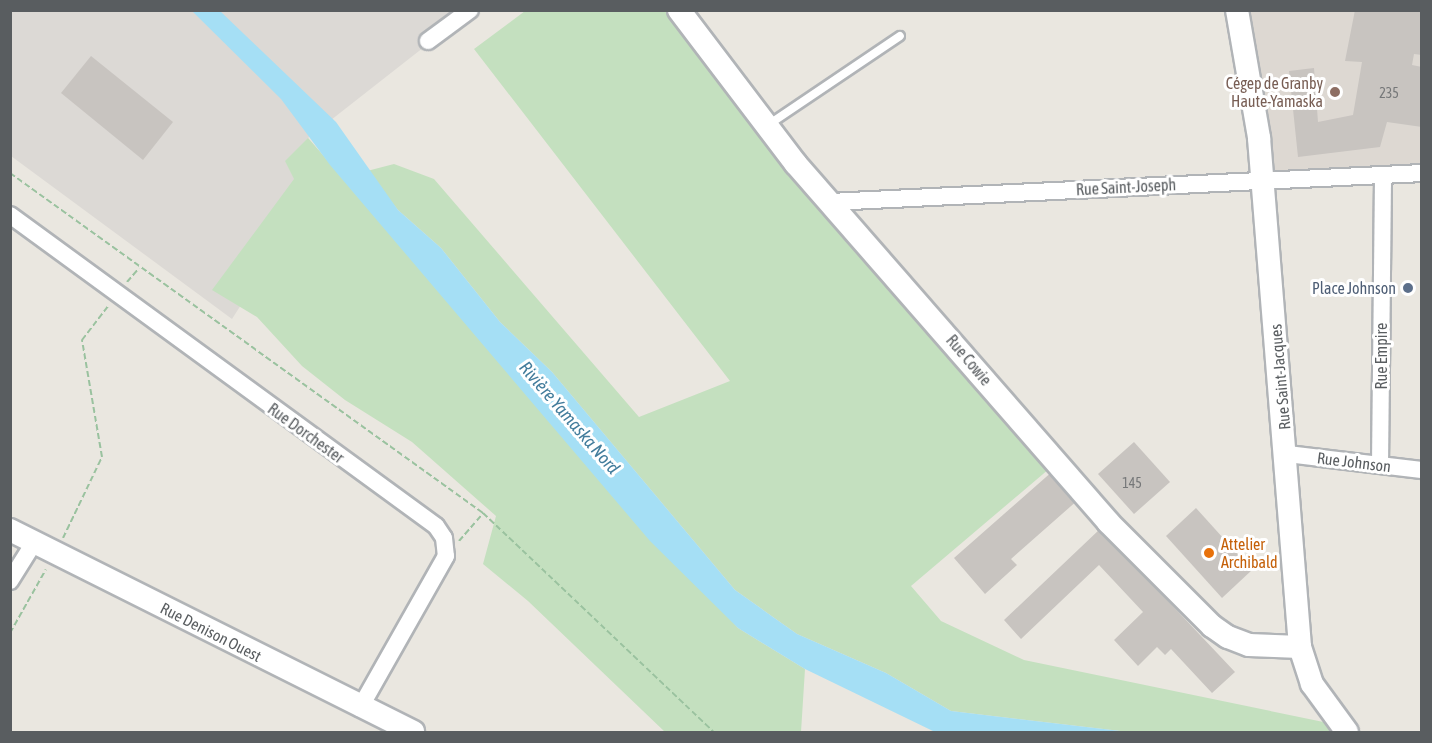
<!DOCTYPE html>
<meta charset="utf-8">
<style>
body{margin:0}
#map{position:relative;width:1432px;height:743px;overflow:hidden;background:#eae7e0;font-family:"Asap Condensed",sans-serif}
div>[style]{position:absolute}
.industrial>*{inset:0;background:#dcd9d5}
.education>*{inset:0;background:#ddd8d2}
.green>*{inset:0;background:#c4e0bf}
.water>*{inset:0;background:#a5dff5}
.building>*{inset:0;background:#c8c4c0}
.path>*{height:2px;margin-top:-1px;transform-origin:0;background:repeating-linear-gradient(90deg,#9ac29f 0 6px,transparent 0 9px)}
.roads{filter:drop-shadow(2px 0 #b1b4b7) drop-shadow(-2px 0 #b1b4b7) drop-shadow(0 2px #b1b4b7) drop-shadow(0 -2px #b1b4b7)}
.lane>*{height:8px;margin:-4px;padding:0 4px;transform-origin:4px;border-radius:4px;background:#fff}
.street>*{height:16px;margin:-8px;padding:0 8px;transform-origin:8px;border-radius:8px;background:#fff}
.secondary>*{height:22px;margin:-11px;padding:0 11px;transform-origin:11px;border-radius:11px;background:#fff}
.dots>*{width:16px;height:16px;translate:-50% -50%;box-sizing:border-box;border:3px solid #fff;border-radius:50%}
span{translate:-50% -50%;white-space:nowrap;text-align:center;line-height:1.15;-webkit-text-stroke:6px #fff;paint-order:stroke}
.number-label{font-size:14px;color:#757778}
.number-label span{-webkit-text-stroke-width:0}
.education-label{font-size:16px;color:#785e54}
.right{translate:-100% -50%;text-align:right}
.street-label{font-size:16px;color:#595d60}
.service-label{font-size:16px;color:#4e5e75}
.food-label{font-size:16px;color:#c56008}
.left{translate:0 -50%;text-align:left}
.water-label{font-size:18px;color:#437d9c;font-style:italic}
.frame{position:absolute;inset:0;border:12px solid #595d60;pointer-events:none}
</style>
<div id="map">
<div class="industrial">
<i style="clip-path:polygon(11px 11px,470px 11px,308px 138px,330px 165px,232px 319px,11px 156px)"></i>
</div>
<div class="education">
<i style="clip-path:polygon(1235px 11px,1421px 11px,1421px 173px,1263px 179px)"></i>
</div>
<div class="green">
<i style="clip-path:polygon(525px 11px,679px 11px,1056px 463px,911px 586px,941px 621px,1024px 660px,1338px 725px,1345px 732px,1129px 732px,951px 711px,886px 673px,797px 634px,735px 590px,552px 372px,500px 322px,441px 248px,398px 210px,367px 171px,394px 164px,434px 179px,639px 417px,730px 381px,474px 49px)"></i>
<i style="clip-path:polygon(308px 138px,738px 628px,805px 669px,801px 732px,665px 732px,528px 601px,483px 564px,496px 516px,412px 442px,345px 400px,302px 366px,257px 317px,212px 290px,294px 179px,285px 161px)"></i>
</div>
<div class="water">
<i style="clip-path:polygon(192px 11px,220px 11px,336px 122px,398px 210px,441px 248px,500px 322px,552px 372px,735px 590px,797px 634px,886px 673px,951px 711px,1129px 732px,935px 732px,805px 669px,738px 628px,650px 541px,330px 165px,281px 99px)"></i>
</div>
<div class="building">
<i style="clip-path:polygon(1355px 10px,1422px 10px,1422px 55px,1414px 54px,1412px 65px,1422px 67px,1422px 127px,1387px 122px,1380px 147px,1298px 157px,1289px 71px,1314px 68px,1318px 122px,1353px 115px,1362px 62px,1345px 61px)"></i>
<i style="clip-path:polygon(91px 56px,173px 122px,143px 160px,61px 93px)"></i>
<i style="clip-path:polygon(1134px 442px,1170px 482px,1134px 514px,1098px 474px)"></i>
<i style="clip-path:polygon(1054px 470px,1079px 499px,1011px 559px,1017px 565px,985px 594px,954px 558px)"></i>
<i style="clip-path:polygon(1196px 508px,1252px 570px,1222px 598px,1166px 536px)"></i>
<i style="clip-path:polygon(1100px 529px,1235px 672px,1212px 693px,1171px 649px,1165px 655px,1157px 647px,1138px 666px,1114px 640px,1143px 612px,1099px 565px,1021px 639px,1004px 620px)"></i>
</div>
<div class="path">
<i style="left:10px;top:173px;width:583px;rotate:35.71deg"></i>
<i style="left:483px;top:513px;width:318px;rotate:43.5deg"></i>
<i style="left:127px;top:282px;width:18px;rotate:-49deg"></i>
<i style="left:63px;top:538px;width:90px;rotate:-64.3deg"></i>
<i style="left:102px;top:457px;width:119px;rotate:-99.7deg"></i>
<i style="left:82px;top:340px;width:44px;rotate:-52.4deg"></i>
<i style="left:459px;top:541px;width:37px;rotate:-49deg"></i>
<i style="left:10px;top:633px;width:73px;rotate:-60.6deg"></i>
</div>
<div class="roads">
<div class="lane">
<i style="left:768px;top:125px;width:159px;rotate:-34deg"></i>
</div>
<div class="street">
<i style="left:428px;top:41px;width:52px;rotate:-36.4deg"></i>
<i style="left:830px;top:202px;width:593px;rotate:-2.8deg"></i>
<i style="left:10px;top:215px;width:527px;rotate:36.13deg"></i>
<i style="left:436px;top:526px;width:14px;rotate:56deg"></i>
<i style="left:444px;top:538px;width:18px;rotate:84deg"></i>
<i style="left:446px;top:556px;width:175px;rotate:119.5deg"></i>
<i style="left:1287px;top:454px;width:136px;rotate:6.8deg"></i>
<i style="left:1380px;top:465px;width:290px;rotate:-89.4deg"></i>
<i style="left:10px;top:581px;width:47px;rotate:-58deg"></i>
</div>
<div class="secondary">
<i style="left:679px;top:10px;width:193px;rotate:52.8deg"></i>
<i style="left:796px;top:164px;width:475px;rotate:48.9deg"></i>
<i style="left:1108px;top:522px;width:147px;rotate:45deg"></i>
<i style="left:1212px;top:626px;width:19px;rotate:35deg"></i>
<i style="left:1228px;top:637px;width:22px;rotate:21deg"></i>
<i style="left:1249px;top:645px;width:51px;rotate:2.2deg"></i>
<i style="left:1237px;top:10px;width:130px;rotate:80.2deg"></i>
<i style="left:1259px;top:138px;width:511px;rotate:85.39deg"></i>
<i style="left:1300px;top:647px;width:39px;rotate:72deg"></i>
<i style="left:1312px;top:684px;width:59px;rotate:53.9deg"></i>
<i style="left:10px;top:530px;width:451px;rotate:26.6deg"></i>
</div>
</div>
<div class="dots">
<i style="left:1335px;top:92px;background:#8d6e63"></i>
<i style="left:1408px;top:288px;background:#5c6f8a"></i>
<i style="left:1209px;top:553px;background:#e8710a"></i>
</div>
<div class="number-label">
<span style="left:1389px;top:93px">235</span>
<span style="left:1132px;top:483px">145</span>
</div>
<div class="education-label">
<span class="right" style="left:1323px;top:92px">Cégep de Granby<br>Haute-Yamaska</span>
</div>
<div class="street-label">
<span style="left:1126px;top:187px;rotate:-3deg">Rue Saint-Joseph</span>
<span style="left:1381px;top:356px;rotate:-90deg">Rue Empire</span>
<span style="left:969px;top:360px;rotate:50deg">Rue Cowie</span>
<span style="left:1280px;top:377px;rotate:-95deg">Rue Saint-Jacques</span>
<span style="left:306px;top:433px;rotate:36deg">Rue Dorchester</span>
<span style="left:1354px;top:462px;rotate:7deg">Rue Johnson</span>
<span style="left:211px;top:632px;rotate:27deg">Rue Denison Ouest</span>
</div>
<div class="service-label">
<span class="right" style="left:1396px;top:288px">Place Johnson</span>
</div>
<div class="food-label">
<span class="left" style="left:1221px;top:553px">Attelier<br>Archibald</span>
</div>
<div class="water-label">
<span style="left:569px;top:418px;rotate:49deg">Rivière Yamaska Nord</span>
</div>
<div class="frame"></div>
</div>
